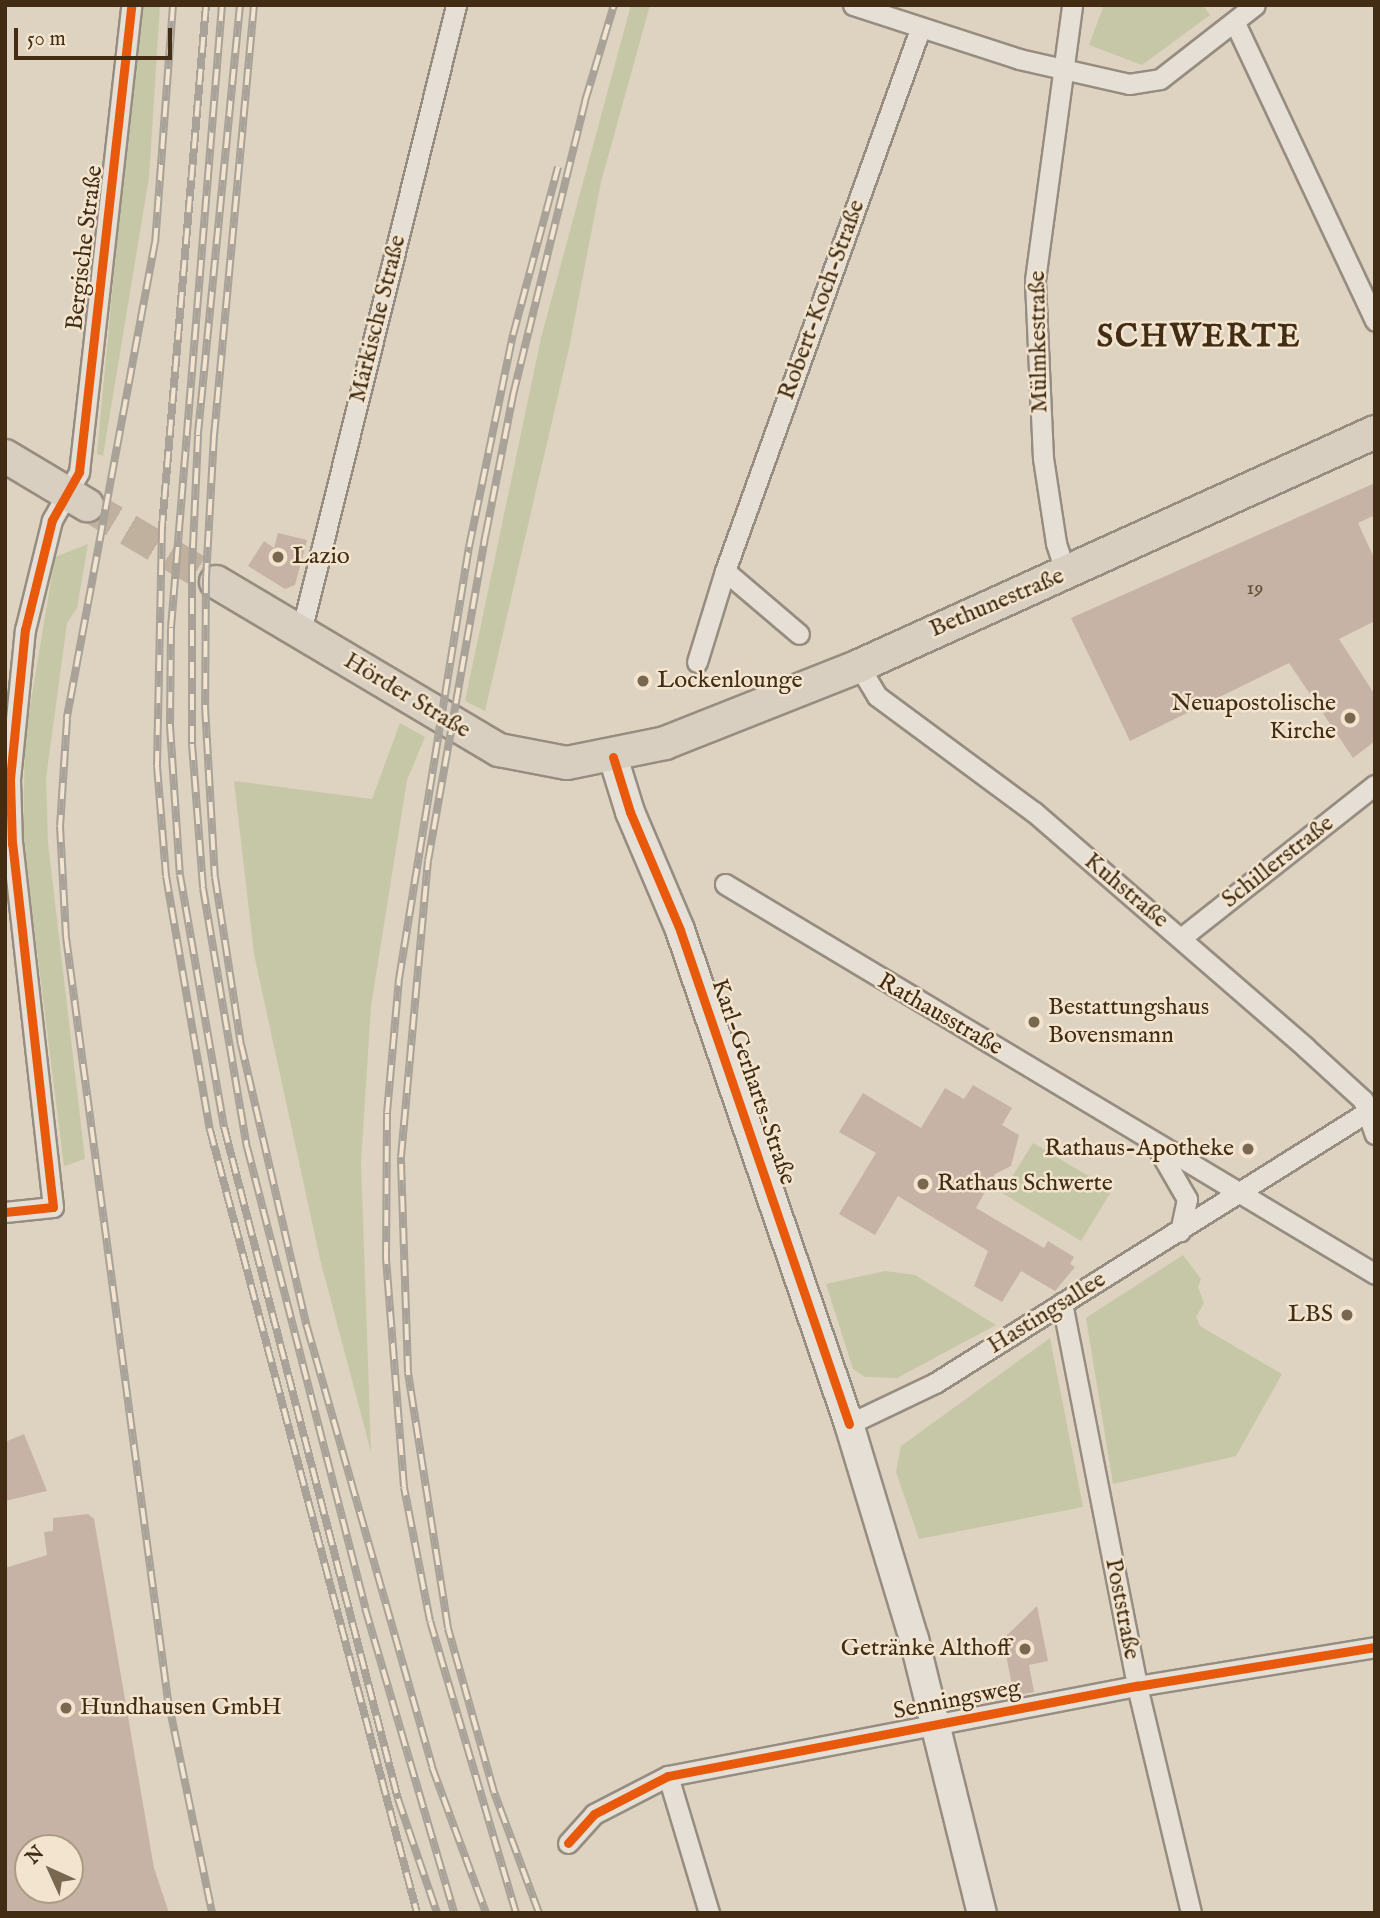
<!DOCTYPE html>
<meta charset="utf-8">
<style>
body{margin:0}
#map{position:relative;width:1380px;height:1918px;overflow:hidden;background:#ded2c0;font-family:"IM FELL English",serif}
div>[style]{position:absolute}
.green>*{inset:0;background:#c6c7a6}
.building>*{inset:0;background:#c6b3a5}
.primary-tunnel>*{height:32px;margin-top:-16px;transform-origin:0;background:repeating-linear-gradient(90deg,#bfb19e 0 32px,transparent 0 48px)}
.roads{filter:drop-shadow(2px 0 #968d80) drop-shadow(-2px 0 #968d80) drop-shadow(0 2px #968d80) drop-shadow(0 -2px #968d80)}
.street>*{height:19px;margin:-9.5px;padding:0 9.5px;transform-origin:9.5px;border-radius:9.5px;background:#e5dfd6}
.secondary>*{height:28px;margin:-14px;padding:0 14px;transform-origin:14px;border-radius:14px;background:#e5dfd6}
.primary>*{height:32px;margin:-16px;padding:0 16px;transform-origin:16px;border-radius:16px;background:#d9cfc1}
.rail>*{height:8px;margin-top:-4px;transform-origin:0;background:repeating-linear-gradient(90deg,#f2e4ce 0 16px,#a8a298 0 32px);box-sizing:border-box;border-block:2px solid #a8a298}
.cycleway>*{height:9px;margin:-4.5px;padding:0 4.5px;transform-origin:4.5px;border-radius:4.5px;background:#e8590c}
.dots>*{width:19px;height:19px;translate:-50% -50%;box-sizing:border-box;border:4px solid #f2e4ce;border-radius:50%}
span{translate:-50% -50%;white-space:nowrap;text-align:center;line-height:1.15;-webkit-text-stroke:5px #f2e4ce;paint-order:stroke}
.number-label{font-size:21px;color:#634e38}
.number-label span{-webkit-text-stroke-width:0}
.street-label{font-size:24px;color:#422d14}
.poi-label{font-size:24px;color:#422d14}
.left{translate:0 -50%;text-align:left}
.right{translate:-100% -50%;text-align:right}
.district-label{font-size:32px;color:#422d14;font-weight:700;letter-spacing:2px}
.frame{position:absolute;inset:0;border:7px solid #422d14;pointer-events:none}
.north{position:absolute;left:14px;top:1834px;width:70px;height:70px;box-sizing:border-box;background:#f2e4ce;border:2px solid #ac9b84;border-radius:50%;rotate:315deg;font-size:19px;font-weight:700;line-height:28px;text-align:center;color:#422d14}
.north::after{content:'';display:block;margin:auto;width:24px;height:32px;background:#796750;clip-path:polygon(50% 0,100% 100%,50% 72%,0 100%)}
.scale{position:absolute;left:14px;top:28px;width:158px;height:32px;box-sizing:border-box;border:4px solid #422d14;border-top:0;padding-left:9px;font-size:21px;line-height:24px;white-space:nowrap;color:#422d14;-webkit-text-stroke:5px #f2e4ce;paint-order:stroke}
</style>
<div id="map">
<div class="green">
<i style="clip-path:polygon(139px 5px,160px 5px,149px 177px,103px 456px,97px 454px)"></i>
<i style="clip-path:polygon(631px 5px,650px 5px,601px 182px,569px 348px,485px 711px,465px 701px,541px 338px)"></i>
<i style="clip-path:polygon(1104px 5px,1203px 5px,1210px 15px,1142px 65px,1089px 45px)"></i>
<i style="clip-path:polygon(88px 544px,77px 608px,67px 623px,46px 778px,48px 843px,85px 1159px,64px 1166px,23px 839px,25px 737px,55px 557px)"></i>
<i style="clip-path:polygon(400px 723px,425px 737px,407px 780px,371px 1006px,361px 1162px,371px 1452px,320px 1259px,254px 954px,234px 781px,372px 799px)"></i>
<i style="clip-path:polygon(1033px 1143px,1112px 1190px,1081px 1241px,1002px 1193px)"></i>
<i style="clip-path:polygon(1183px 1255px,1201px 1279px,1198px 1287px,1204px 1303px,1196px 1317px,1200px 1326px,1282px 1374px,1236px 1456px,1113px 1484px,1086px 1318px)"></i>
<i style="clip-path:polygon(885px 1271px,915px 1275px,996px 1325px,897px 1378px,865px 1377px,853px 1369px,826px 1284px)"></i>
<i style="clip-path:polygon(1050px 1338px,1083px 1507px,919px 1539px,896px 1472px,901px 1446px)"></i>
</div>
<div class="building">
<i style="clip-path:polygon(1375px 483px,1375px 515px,1358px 523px,1375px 560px,1375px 621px,1339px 639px,1375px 695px,1375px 741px,1353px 758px,1289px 663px,1130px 741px,1071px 618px)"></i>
<i style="clip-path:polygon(278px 533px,307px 540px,295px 585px,285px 589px,248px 566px,264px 541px,274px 548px)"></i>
<i style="clip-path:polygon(973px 1085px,1012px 1108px,1002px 1125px,1019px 1135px,1011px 1166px,995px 1174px,976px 1208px,1044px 1248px,1048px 1241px,1074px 1257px,1070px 1264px,1075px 1267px,1055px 1291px,1021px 1271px,1002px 1302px,974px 1286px,988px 1251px,898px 1196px,875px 1235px,839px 1214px,876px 1153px,839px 1132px,863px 1093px,921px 1128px,945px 1088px,964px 1099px)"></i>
<i style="clip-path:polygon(24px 1434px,47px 1491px,5px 1501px,5px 1442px)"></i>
<i style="clip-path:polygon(evenodd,88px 1514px,94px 1519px,154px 1868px,169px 1913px,5px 1913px,5px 1568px,47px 1555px,44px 1532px,53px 1531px,53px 1518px,88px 1514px,28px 1848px,70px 1848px,70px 1890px,28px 1890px,28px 1848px)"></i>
<i style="clip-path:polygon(1037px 1606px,1048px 1661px,1029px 1665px,1034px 1692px,1014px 1696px,1003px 1639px)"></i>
</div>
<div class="primary-tunnel">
<i style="left:87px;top:505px;width:150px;rotate:30.8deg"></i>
</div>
<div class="roads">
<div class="street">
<i style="left:853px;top:5px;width:175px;rotate:18deg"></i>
<i style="left:1019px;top:59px;width:113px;rotate:12.8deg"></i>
<i style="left:1129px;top:84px;width:31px;rotate:-9deg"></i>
<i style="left:1160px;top:79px;width:120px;rotate:-37.9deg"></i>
<i style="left:1235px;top:23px;width:329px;rotate:64.8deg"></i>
<i style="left:725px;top:571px;width:576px;rotate:-70.21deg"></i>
<i style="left:1066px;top:574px;width:33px;rotate:-108deg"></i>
<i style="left:1056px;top:543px;width:86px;rotate:-98.7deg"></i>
<i style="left:1043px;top:458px;width:178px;rotate:-92.6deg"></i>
<i style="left:1035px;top:280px;width:277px;rotate:-82.3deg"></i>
<i style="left:301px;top:632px;width:646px;rotate:-76.11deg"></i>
<i style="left:697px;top:662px;width:95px;rotate:-72.9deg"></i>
<i style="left:725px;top:571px;width:97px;rotate:40.4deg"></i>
<i style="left:859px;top:666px;width:35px;rotate:59deg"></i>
<i style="left:877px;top:696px;width:195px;rotate:36.5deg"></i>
<i style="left:1034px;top:812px;width:359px;rotate:40.9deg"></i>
<i style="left:1305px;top:1047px;width:79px;rotate:42.4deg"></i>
<i style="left:1363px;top:1100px;width:36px;rotate:71deg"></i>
<i style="left:725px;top:884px;width:758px;rotate:30.96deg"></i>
<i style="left:1181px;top:938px;width:247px;rotate:-38.3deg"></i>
<i style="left:1157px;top:1147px;width:60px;rotate:60deg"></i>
<i style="left:1187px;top:1199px;width:33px;rotate:102deg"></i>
<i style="left:5px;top:1212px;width:48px;rotate:-5.9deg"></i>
<i style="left:53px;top:1207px;width:365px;rotate:-96.4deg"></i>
<i style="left:12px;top:844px;width:65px;rotate:-91.8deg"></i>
<i style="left:10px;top:779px;width:150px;rotate:-84.3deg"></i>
<i style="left:25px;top:630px;width:113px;rotate:-76.2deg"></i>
<i style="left:52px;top:520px;width:55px;rotate:-60.6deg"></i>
<i style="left:79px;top:472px;width:470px;rotate:-83.6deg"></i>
<i style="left:1062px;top:1303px;width:390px;rotate:78.9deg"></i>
<i style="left:1137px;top:1686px;width:233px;rotate:76.6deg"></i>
<i style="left:849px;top:1424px;width:95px;rotate:-25.5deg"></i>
<i style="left:935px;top:1383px;width:519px;rotate:-32.1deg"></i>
<i style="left:668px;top:1776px;width:143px;rotate:73.3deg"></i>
<i style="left:568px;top:1843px;width:39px;rotate:-48deg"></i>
<i style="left:594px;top:1814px;width:83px;rotate:-27.2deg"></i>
<i style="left:668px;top:1776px;width:478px;rotate:-10.9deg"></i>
<i style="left:1137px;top:1686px;width:241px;rotate:-9.3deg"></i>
</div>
<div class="secondary">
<i style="left:613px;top:757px;width:58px;rotate:72.8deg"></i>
<i style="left:630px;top:812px;width:128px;rotate:67deg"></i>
<i style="left:680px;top:930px;width:522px;rotate:71.11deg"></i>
<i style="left:849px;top:1424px;width:225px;rotate:73.2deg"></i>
<i style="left:914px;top:1639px;width:282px;rotate:76.1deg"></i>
</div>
<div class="primary">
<i style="left:5px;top:456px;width:96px;rotate:30.9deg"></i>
<i style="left:216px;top:582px;width:329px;rotate:30.7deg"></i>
<i style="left:499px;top:750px;width:69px;rotate:10.8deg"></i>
<i style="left:567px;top:763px;width:100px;rotate:-11.5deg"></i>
<i style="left:665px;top:743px;width:209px;rotate:-21.6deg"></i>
<i style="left:859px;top:666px;width:567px;rotate:-24.39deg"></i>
</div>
</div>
<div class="rail">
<i style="left:173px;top:5px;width:238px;rotate:94.3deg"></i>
<i style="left:155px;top:242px;width:485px;rotate:100.5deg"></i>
<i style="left:67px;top:719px;width:107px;rotate:93.7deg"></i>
<i style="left:60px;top:826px;width:111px;rotate:86.9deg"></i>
<i style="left:66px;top:937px;width:770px;rotate:82.39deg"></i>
<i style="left:168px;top:1700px;width:217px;rotate:78.3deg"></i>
<i style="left:206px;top:5px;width:524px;rotate:94.82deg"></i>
<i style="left:162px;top:527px;width:239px;rotate:91.2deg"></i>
<i style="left:157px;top:766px;width:110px;rotate:85.3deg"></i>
<i style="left:166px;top:876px;width:258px;rotate:80.2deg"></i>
<i style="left:210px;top:1130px;width:810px;rotate:75.19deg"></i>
<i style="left:222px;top:5px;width:625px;rotate:94.68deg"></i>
<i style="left:171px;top:628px;width:98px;rotate:90.6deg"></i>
<i style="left:170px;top:726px;width:149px;rotate:86.2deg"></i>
<i style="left:180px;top:875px;width:256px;rotate:80.1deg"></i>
<i style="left:224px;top:1127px;width:694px;rotate:75.48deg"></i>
<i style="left:398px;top:1799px;width:120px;rotate:71.1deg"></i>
<i style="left:240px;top:5px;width:433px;rotate:95.6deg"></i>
<i style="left:198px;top:436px;width:130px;rotate:92.6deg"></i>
<i style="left:192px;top:566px;width:178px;rotate:90deg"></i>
<i style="left:192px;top:744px;width:144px;rotate:85.6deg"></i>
<i style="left:203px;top:888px;width:263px;rotate:80.4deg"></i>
<i style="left:247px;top:1147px;width:476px;rotate:75.6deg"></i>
<i style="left:365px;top:1608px;width:318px;rotate:73.7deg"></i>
<i style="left:254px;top:5px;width:432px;rotate:95.3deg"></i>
<i style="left:214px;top:435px;width:142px;rotate:93.2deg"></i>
<i style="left:206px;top:577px;width:129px;rotate:90.4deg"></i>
<i style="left:205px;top:706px;width:171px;rotate:86.7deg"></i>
<i style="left:215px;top:877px;width:169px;rotate:81.2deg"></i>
<i style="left:241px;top:1044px;width:291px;rotate:76.9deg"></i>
<i style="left:307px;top:1327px;width:457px;rotate:74.1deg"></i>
<i style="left:432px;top:1767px;width:156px;rotate:69.7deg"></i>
<i style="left:516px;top:1913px;width:304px;rotate:-106.4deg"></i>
<i style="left:430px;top:1621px;width:136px;rotate:-101deg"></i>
<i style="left:404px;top:1487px;width:230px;rotate:-94.5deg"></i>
<i style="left:386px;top:1258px;width:145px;rotate:-89.6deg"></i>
<i style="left:387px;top:1113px;width:135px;rotate:-84.9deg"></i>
<i style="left:399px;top:979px;width:438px;rotate:-80.8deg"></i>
<i style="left:469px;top:547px;width:217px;rotate:-78.3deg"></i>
<i style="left:513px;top:335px;width:174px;rotate:-75deg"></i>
<i style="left:539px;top:1913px;width:129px;rotate:-110.4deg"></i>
<i style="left:494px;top:1792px;width:170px;rotate:-105.7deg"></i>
<i style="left:448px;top:1628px;width:259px;rotate:-98.9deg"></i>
<i style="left:408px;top:1372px;width:215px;rotate:-91.9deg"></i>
<i style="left:401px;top:1157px;width:297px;rotate:-84.8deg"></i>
<i style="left:428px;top:861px;width:333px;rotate:-80deg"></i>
<i style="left:486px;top:533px;width:141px;rotate:-78.9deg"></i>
<i style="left:513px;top:395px;width:303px;rotate:-76.2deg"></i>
<i style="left:585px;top:101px;width:100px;rotate:-73.2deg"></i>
</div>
<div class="cycleway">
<i style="left:613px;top:757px;width:58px;rotate:72.8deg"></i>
<i style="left:630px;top:812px;width:128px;rotate:67deg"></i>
<i style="left:680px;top:930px;width:522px;rotate:71.11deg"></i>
<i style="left:5px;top:1212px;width:48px;rotate:-5.9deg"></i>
<i style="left:53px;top:1207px;width:365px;rotate:-96.4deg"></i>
<i style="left:12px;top:844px;width:65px;rotate:-91.8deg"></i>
<i style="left:10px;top:779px;width:150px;rotate:-84.3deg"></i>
<i style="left:25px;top:630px;width:113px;rotate:-76.2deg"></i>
<i style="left:52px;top:520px;width:55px;rotate:-60.6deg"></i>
<i style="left:79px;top:472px;width:470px;rotate:-83.6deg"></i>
<i style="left:568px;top:1843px;width:39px;rotate:-48deg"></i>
<i style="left:594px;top:1814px;width:83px;rotate:-27.2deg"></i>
<i style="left:668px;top:1776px;width:478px;rotate:-10.9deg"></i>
<i style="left:1137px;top:1686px;width:241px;rotate:-9.3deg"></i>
</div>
<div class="dots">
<i style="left:278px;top:557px;background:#796750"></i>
<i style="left:643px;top:681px;background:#796750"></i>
<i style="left:1350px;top:718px;background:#796750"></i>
<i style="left:1034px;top:1022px;background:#796750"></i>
<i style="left:1248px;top:1149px;background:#796750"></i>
<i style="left:923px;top:1184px;background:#796750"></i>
<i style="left:1347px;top:1315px;background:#796750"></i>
<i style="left:1025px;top:1649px;background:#796750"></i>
<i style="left:66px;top:1708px;background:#796750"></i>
</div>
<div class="number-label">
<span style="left:1255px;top:589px">19</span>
</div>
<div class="street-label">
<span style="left:85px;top:248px;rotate:-83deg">Bergische Straße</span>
<span style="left:822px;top:300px;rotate:-70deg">Robert-Koch-Straße</span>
<span style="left:378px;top:319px;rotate:-76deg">Märkische Straße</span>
<span style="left:1039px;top:342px;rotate:-91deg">Mülmkestraße</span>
<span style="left:997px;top:603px;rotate:-23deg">Bethunestraße</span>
<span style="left:407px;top:696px;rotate:31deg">Hörder Straße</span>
<span style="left:1278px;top:862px;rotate:-38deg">Schillerstraße</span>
<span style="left:1126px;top:891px;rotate:40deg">Kuhstraße</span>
<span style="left:940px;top:1015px;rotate:30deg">Rathausstraße</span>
<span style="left:753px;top:1082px;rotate:71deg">Karl-Gerharts-Straße</span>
<span style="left:1047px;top:1313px;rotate:-32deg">Hastingsallee</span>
<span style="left:1122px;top:1609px;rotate:79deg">Poststraße</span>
<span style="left:957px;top:1700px;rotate:-11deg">Senningsweg</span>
</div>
<div class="poi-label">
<span class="left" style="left:292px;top:557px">Lazio</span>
<span class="left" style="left:657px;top:681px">Lockenlounge</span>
<span class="right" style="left:1336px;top:718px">Neuapostolische<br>Kirche</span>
<span class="left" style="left:1048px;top:1022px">Bestattungshaus<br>Bovensmann</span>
<span class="right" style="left:1234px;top:1149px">Rathaus-Apotheke</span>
<span class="left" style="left:937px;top:1184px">Rathaus Schwerte</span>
<span class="right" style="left:1333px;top:1315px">LBS</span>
<span class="right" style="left:1011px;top:1649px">Getränke Althoff</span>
<span class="left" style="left:80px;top:1708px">Hundhausen GmbH</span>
</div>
<div class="district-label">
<span style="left:1199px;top:338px">SCHWERTE</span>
</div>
<div class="frame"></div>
<div class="north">N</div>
<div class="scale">50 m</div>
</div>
